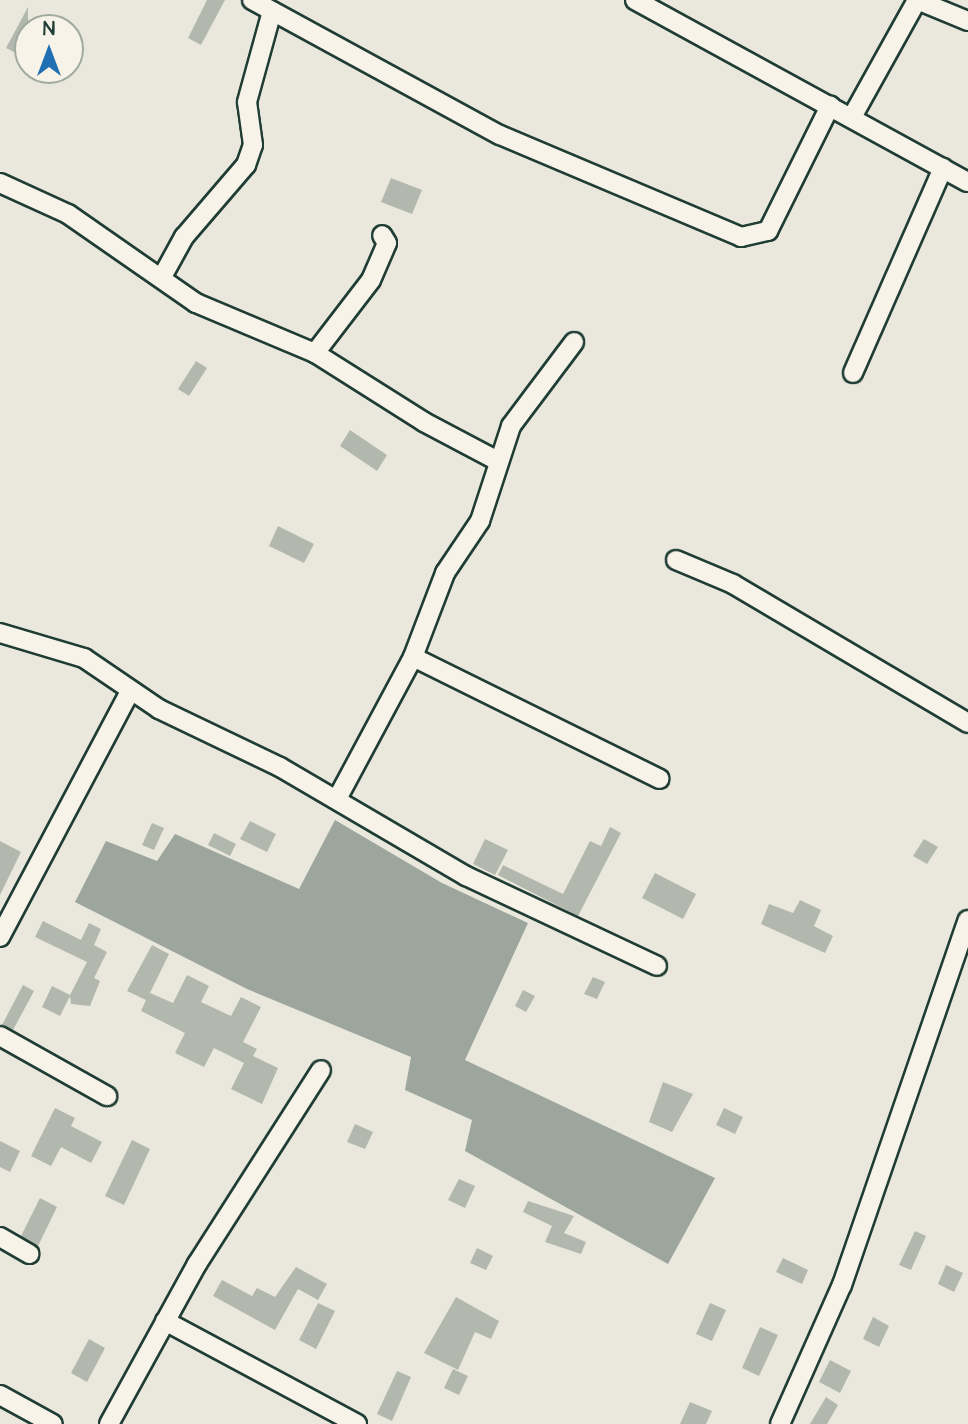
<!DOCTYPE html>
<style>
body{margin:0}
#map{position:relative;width:968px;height:1424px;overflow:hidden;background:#eae8dd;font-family:"Architects Daughter",sans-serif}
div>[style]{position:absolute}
.water>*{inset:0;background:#9ca69c}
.building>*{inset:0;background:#b2b8ae}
.roads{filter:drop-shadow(2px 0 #1f3d34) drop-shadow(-2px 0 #1f3d34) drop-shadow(0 2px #1f3d34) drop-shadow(0 -2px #1f3d34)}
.minor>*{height:18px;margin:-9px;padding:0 9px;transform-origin:9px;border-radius:9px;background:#f7f3e8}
span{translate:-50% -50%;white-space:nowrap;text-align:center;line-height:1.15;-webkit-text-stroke:7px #f7f3e8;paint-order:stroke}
.north{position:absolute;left:14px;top:14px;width:70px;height:70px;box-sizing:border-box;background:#f7f3e8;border:2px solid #a1aaa0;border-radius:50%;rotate:0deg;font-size:19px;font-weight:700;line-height:28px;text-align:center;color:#1f3d34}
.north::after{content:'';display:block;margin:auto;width:24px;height:32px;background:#1f6fb2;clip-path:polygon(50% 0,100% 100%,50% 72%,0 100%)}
</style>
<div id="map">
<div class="water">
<i style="clip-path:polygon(335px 820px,442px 883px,528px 923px,465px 1060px,715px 1178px,668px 1264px,465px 1151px,472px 1120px,405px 1090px,411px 1057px,247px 989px,75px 902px,106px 841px,157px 861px,175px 834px,299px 889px)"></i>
</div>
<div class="building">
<i style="clip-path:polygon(207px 0,225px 0,201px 45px,188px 38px)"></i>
<i style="clip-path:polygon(28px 7px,28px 59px,6px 48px)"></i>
<i style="clip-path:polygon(391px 178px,422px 190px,412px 214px,381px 202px)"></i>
<i style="clip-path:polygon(196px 361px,207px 368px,189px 396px,178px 389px)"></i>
<i style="clip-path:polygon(350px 430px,387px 455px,377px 471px,340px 446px)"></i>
<i style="clip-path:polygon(278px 526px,314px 544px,304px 563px,269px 546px)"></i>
<i style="clip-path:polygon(250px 821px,276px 834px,267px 852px,240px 839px)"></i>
<i style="clip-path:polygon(152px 823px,164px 828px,154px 850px,142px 845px)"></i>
<i style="clip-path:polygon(610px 827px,621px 833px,578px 916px,498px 875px,503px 865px,563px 894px,590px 841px,601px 846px)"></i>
<i style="clip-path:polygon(214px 833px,236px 844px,230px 856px,208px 845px)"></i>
<i style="clip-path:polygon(485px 839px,508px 850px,495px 875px,473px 864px)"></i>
<i style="clip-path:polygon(924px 839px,938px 847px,927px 864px,913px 856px)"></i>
<i style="clip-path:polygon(0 841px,21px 852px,0 895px)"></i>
<i style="clip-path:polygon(655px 873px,696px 894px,683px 919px,642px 898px)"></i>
<i style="clip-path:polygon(800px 900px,821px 910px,814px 926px,833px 936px,825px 953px,761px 924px,769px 904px,793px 913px)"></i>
<i style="clip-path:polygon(43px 921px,81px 940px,89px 923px,101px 929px,94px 945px,107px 952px,94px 978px,100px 981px,90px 1006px,71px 1004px,70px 996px,60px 1016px,42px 1007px,52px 986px,70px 995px,87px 962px,35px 937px)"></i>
<i style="clip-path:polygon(152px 945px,169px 954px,150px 993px,173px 1003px,187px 975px,209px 986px,201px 1002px,231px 1016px,241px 997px,261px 1007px,243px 1042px,257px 1049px,253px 1056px,278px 1068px,262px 1104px,231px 1089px,244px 1063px,214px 1048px,204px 1067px,175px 1053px,185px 1033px,141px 1011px,146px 1000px,127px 991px)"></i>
<i style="clip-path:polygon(593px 977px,605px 982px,597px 999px,584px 994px)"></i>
<i style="clip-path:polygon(23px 985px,34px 991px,13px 1030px,2px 1025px)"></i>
<i style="clip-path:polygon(523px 990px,535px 996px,526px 1012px,515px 1006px)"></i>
<i style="clip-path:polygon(663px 1082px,693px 1094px,672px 1132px,649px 1122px)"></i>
<i style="clip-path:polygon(55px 1108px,75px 1118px,71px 1126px,102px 1142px,91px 1163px,61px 1147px,51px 1166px,31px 1156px)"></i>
<i style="clip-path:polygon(724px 1108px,743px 1117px,735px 1134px,716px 1125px)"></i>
<i style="clip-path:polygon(355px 1124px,373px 1132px,365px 1149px,347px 1142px)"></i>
<i style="clip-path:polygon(132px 1140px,150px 1149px,124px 1205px,105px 1196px)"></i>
<i style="clip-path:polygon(0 1141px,20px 1151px,10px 1172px,0 1167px)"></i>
<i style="clip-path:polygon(459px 1179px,475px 1186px,465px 1208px,448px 1200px)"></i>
<i style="clip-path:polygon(40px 1198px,57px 1207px,38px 1246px,21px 1236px)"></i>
<i style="clip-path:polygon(528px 1201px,574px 1216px,564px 1233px,586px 1242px,581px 1254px,545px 1242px,552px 1226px,523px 1212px)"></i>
<i style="clip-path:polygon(915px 1231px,926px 1236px,911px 1270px,899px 1265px)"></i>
<i style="clip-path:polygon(477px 1248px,493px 1256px,486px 1270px,470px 1263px)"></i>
<i style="clip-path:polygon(783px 1258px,808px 1270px,802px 1284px,776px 1272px)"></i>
<i style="clip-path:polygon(946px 1265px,963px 1273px,954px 1292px,938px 1284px)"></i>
<i style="clip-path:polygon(296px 1267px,327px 1284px,318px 1300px,298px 1289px,275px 1330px,213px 1296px,222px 1280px,252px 1296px,257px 1288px,275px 1297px)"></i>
<i style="clip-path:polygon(456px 1297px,499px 1321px,491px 1339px,475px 1332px,458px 1370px,424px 1353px)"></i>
<i style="clip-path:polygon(318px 1303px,335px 1311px,316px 1349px,299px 1340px)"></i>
<i style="clip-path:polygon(710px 1303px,726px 1310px,712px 1341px,696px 1334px)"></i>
<i style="clip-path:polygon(873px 1317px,889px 1326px,879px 1347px,863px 1339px)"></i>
<i style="clip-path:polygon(760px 1327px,778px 1335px,759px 1376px,742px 1368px)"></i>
<i style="clip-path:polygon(89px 1339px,105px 1348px,87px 1382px,71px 1373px)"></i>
<i style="clip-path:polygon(830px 1360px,851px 1371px,840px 1393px,819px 1382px)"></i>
<i style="clip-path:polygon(453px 1369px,468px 1376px,459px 1395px,444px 1388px)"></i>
<i style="clip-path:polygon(397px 1371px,411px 1377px,392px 1421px,377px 1414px)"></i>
<i style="clip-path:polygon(826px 1397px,838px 1405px,827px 1424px,810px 1424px)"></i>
<i style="clip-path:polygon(690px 1402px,712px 1411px,706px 1424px,680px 1424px)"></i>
</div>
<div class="roads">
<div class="minor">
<i style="left:252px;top:0;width:282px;rotate:28.6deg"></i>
<i style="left:500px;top:135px;width:262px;rotate:22.9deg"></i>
<i style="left:741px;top:237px;width:28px;rotate:-13deg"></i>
<i style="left:768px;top:231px;width:140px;rotate:-63.6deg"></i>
<i style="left:635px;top:0;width:379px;rotate:28.7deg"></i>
<i style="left:917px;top:0;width:55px;rotate:22.4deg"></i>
<i style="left:852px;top:117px;width:134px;rotate:-60.9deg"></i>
<i style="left:0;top:183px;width:75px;rotate:24.5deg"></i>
<i style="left:68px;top:214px;width:156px;rotate:34.8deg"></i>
<i style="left:196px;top:303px;width:129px;rotate:22.8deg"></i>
<i style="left:315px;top:353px;width:129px;rotate:32.3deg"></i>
<i style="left:424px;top:422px;width:84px;rotate:27.8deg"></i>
<i style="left:162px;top:277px;width:46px;rotate:-61.2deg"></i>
<i style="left:184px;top:237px;width:95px;rotate:-49.3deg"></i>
<i style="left:246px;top:165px;width:21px;rotate:-71deg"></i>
<i style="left:253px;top:145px;width:43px;rotate:-97.9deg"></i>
<i style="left:247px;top:102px;width:94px;rotate:-74.6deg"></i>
<i style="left:315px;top:353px;width:92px;rotate:-52.5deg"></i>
<i style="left:371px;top:280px;width:40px;rotate:-66.6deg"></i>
<i style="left:387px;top:243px;width:9px;rotate:-122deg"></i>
<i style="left:853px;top:373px;width:224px;rotate:-66.3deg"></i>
<i style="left:676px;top:560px;width:62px;rotate:22.8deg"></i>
<i style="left:733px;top:584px;width:273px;rotate:30.6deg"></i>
<i style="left:0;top:633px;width:88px;rotate:16.6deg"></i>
<i style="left:84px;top:658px;width:91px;rotate:34.2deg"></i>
<i style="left:159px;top:709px;width:134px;rotate:25.6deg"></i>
<i style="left:280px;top:767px;width:216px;rotate:30.4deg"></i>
<i style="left:466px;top:876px;width:211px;rotate:25.2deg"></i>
<i style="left:413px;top:657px;width:275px;rotate:26.3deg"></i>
<i style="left:337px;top:799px;width:161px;rotate:-61.8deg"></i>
<i style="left:413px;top:657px;width:90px;rotate:-69.1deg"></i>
<i style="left:445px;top:573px;width:63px;rotate:-56.1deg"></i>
<i style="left:480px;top:521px;width:100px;rotate:-71.9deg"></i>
<i style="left:511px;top:426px;width:105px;rotate:-53.1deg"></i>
<i style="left:0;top:937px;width:278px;rotate:-62.1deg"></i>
<i style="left:0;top:1036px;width:123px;rotate:29.3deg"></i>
<i style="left:0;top:1237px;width:34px;rotate:30deg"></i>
<i style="left:165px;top:1321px;width:218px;rotate:28.2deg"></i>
<i style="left:0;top:1395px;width:60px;rotate:28.7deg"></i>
<i style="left:109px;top:1424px;width:183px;rotate:-61.2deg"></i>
<i style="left:197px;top:1264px;width:230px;rotate:-57.4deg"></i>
<i style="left:780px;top:1424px;width:152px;rotate:-66deg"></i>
<i style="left:842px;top:1285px;width:386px;rotate:-71deg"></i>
</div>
</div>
<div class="north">N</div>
</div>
